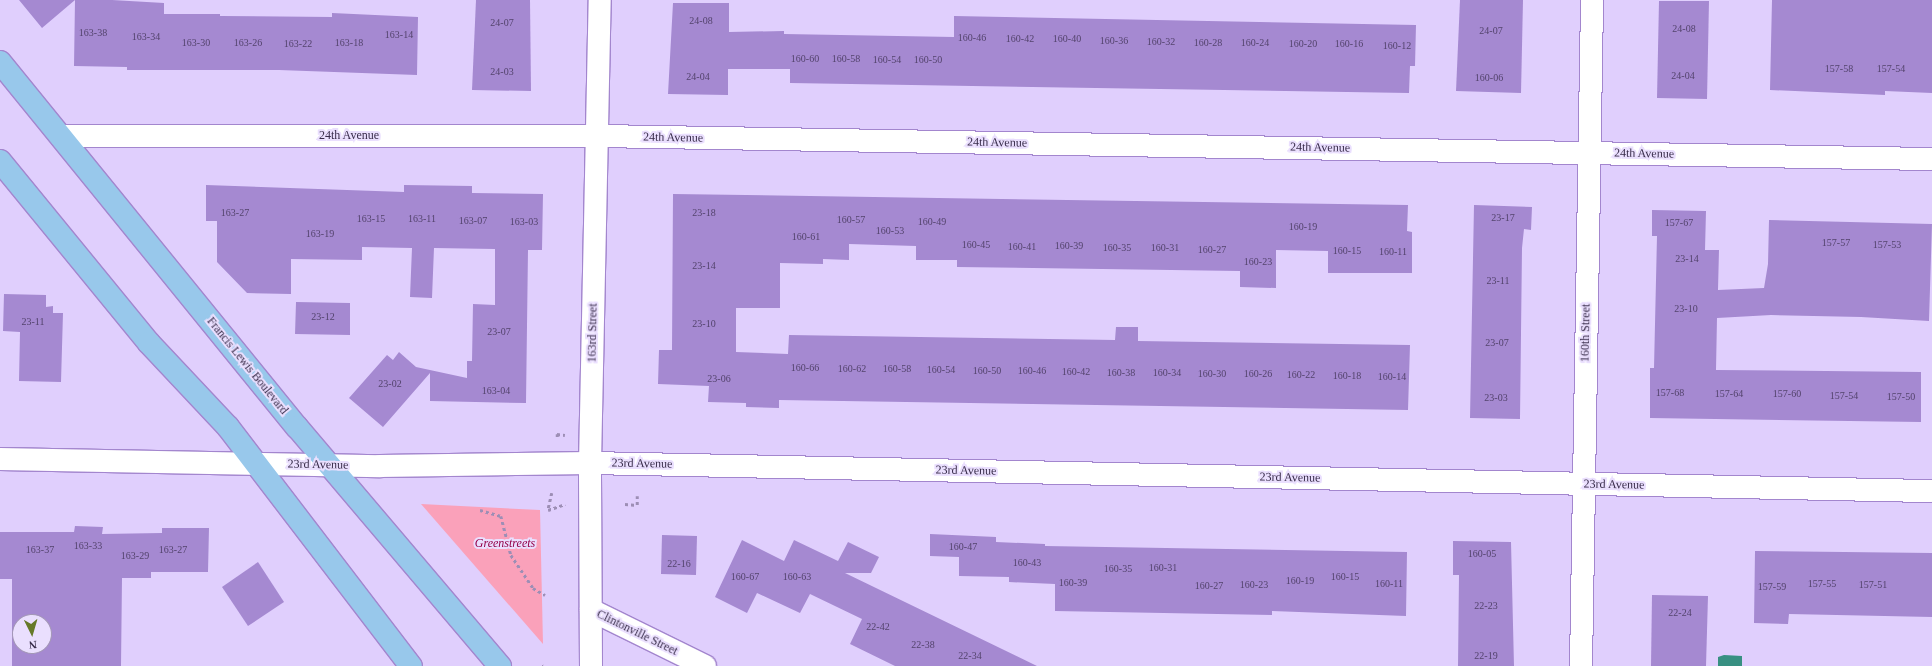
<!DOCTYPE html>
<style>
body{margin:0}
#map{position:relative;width:1932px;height:666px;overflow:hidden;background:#e0cffd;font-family:Georgia,serif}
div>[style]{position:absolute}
.green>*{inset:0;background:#faa1ba}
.water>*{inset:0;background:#389082}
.building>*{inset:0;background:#a589d1}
.path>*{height:2.5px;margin-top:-1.25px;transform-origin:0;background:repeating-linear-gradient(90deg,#9d8eb5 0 3px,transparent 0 6px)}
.roads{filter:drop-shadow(1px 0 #a386ce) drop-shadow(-1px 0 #a386ce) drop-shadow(0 1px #a386ce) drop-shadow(0 -1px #a386ce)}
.minor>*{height:22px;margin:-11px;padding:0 11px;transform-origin:11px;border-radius:11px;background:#fff}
.major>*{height:22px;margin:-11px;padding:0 11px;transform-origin:11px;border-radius:11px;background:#98c8eb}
span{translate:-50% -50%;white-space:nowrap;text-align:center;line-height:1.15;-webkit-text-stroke:4px #eadffe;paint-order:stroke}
.number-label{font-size:10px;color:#53436c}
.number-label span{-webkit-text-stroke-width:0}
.street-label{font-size:12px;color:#382c4a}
.park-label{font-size:12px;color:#930049;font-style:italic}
.north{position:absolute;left:12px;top:614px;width:40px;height:40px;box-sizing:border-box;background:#eadffe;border:1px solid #a397b6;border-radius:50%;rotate:175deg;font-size:11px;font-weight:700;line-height:16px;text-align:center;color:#382c4a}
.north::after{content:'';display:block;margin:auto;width:14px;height:18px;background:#667929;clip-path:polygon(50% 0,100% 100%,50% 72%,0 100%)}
</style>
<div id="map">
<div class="green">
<i style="clip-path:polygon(421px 504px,540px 510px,543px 644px)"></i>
</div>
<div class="water">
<i style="clip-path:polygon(1724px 655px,1742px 656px,1742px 666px,1718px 666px,1718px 657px)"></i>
</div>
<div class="building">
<i style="clip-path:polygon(19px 0,112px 0,164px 3px,164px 14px,220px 14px,220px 16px,332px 17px,332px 13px,418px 17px,417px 75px,279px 70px,127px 70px,127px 67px,74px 66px,75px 0,42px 28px)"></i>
<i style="clip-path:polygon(476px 0,530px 0,531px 91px,472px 90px)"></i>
<i style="clip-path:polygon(1460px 0,1523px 0,1521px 93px,1456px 91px)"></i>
<i style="clip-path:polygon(1772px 0,1932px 0,1932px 93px,1885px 91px,1885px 95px,1770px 90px)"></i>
<i style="clip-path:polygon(1659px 1px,1709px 1px,1707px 99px,1657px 98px)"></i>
<i style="clip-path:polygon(673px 3px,729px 3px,729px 32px,784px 31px,784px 34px,954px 37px,954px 16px,1416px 25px,1415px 66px,1410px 66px,1409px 93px,790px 83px,790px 69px,728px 69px,728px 95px,668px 94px)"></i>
<i style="clip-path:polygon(206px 185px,404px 192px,404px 185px,472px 186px,472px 193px,543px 194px,542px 250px,528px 250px,526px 403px,430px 401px,430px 373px,383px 427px,349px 398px,387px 355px,393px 360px,399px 352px,416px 367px,467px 378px,467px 361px,472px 361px,473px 304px,495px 305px,495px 249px,434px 248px,432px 298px,410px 297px,412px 248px,362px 247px,362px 260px,291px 259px,291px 294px,247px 293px,217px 262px,217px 221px,206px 221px)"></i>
<i style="clip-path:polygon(673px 194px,1408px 205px,1407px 231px,1412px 232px,1412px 273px,1328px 273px,1328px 251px,1276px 250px,1276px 288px,1240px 287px,1240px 271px,957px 267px,957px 260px,916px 260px,916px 246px,849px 244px,849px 260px,823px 259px,823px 264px,780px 263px,780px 308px,736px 308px,736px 352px,788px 354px,789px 335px,1115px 340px,1116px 327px,1138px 327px,1138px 341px,1410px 345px,1408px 410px,779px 400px,779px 408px,746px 407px,746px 403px,708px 402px,709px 386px,658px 384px,659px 350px,672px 350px)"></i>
<i style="clip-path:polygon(1474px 205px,1532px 207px,1531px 230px,1524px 229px,1522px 248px,1520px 419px,1470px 418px)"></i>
<i style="clip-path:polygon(1652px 210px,1706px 211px,1705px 250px,1719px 250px,1718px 290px,1764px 288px,1768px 264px,1769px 220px,1932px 224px,1929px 321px,1861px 317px,1771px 315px,1717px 318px,1716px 370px,1921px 372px,1921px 422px,1650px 418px,1650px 368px,1654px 368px,1657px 236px,1652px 236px)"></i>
<i style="clip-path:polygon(4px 294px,46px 295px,46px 307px,53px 306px,53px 313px,63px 313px,61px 382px,19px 381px,20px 332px,3px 331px)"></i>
<i style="clip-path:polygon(296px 302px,350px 303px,350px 335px,295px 334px)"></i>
<i style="clip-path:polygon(evenodd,75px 526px,103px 527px,102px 534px,162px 533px,162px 528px,209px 528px,208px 572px,151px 572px,151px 578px,122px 578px,121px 666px,12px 666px,12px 579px,0 579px,0 532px,74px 532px,75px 526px,20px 622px,44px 622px,44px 646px,20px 646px,20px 622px)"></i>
<i style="clip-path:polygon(930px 534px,996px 537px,996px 542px,1045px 544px,1045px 546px,1407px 552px,1406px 616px,1272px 611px,1272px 615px,1055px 611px,1055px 584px,1009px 582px,1009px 577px,959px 576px,959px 557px,930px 556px)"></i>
<i style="clip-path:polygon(662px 535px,697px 536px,696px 575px,661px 574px)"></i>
<i style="clip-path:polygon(742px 540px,784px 561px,794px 540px,838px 561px,848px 542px,879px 557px,871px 573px,845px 573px,1037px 666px,895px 666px,850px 644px,862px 619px,810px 594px,800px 613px,757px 593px,747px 613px,715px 597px)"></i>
<i style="clip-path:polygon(1453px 541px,1511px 542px,1514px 666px,1458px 666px,1459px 575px,1453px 575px)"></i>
<i style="clip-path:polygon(1755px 551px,1932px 553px,1932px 617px,1789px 614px,1788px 624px,1754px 623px)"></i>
<i style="clip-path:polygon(258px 562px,284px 602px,248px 626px,222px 587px)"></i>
<i style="clip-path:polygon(1652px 595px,1708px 596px,1706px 666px,1651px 666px)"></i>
</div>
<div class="path">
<i style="left:557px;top:437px;width:3px;rotate:-90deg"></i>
<i style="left:557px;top:434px;width:8px;rotate:7deg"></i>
<i style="left:552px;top:493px;width:17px;rotate:103deg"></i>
<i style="left:548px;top:510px;width:18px;rotate:-19deg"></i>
<i style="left:625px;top:504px;width:12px;rotate:5deg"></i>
<i style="left:637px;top:505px;width:9px;rotate:-90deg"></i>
<i style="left:480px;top:510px;width:22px;rotate:16deg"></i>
<i style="left:501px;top:516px;width:40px;rotate:75.6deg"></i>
<i style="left:511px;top:555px;width:40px;rotate:56deg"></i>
<i style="left:533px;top:588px;width:14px;rotate:30deg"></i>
<i style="left:542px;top:665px;width:1px;rotate:45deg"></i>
</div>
<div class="roads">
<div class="minor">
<i style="left:61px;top:136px;width:537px"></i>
<i style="left:598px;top:136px;width:1334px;rotate:0.99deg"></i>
<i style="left:0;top:459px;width:380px;rotate:1.1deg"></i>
<i style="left:380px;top:466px;width:210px;rotate:-0.8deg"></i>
<i style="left:590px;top:463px;width:1342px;rotate:1.2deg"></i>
<i style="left:591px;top:610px;width:127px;rotate:26.2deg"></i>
<i style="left:591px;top:666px;width:203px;rotate:-90.3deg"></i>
<i style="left:590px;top:463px;width:463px;rotate:-88.8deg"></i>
<i style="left:1581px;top:666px;width:666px;rotate:-89.05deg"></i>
</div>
<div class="major">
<i style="left:0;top:62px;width:471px;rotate:50.9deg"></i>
<i style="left:297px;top:427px;width:314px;rotate:49.7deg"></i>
<i style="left:0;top:161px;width:235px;rotate:50.7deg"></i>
<i style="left:149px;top:343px;width:115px;rotate:46.8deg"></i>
<i style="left:228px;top:427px;width:301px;rotate:52.6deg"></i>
</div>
</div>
<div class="number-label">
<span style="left:701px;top:21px">24-08</span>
<span style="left:502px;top:23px">24-07</span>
<span style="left:1684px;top:29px">24-08</span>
<span style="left:1491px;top:31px">24-07</span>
<span style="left:93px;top:33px">163-38</span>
<span style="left:399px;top:35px">163-14</span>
<span style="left:146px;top:37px">163-34</span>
<span style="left:972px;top:38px">160-46</span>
<span style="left:1020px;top:39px">160-42</span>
<span style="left:1067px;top:39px">160-40</span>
<span style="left:1114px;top:41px">160-36</span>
<span style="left:1161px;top:42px">160-32</span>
<span style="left:196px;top:43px">163-30</span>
<span style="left:248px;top:43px">163-26</span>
<span style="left:349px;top:43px">163-18</span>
<span style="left:1208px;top:43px">160-28</span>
<span style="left:1255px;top:43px">160-24</span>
<span style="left:298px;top:44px">163-22</span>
<span style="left:1303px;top:44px">160-20</span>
<span style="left:1349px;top:44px">160-16</span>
<span style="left:1397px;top:46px">160-12</span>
<span style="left:805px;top:59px">160-60</span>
<span style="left:846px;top:59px">160-58</span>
<span style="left:887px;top:60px">160-54</span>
<span style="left:928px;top:60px">160-50</span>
<span style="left:1839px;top:69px">157-58</span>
<span style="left:1891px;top:69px">157-54</span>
<span style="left:502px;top:72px">24-03</span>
<span style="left:1683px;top:76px">24-04</span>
<span style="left:698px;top:77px">24-04</span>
<span style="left:1489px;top:78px">160-06</span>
<span style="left:235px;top:213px">163-27</span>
<span style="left:704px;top:213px">23-18</span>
<span style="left:1503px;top:218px">23-17</span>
<span style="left:371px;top:219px">163-15</span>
<span style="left:422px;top:219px">163-11</span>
<span style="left:851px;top:220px">160-57</span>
<span style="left:473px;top:221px">163-07</span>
<span style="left:524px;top:222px">163-03</span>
<span style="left:932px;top:222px">160-49</span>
<span style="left:1679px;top:223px">157-67</span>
<span style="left:1303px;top:227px">160-19</span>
<span style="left:890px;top:231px">160-53</span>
<span style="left:320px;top:234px">163-19</span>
<span style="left:806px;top:237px">160-61</span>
<span style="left:1836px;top:243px">157-57</span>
<span style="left:976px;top:245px">160-45</span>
<span style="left:1887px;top:245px">157-53</span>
<span style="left:1069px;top:246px">160-39</span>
<span style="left:1022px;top:247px">160-41</span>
<span style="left:1117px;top:248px">160-35</span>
<span style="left:1165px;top:248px">160-31</span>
<span style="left:1212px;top:250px">160-27</span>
<span style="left:1347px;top:251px">160-15</span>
<span style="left:1393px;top:252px">160-11</span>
<span style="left:1687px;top:259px">23-14</span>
<span style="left:1258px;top:262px">160-23</span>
<span style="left:704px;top:266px">23-14</span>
<span style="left:1498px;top:281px">23-11</span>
<span style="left:1686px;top:309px">23-10</span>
<span style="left:323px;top:317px">23-12</span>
<span style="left:33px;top:322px">23-11</span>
<span style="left:704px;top:324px">23-10</span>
<span style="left:499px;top:332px">23-07</span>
<span style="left:1497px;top:343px">23-07</span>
<span style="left:805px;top:368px">160-66</span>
<span style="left:852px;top:369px">160-62</span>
<span style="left:897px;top:369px">160-58</span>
<span style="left:941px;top:370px">160-54</span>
<span style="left:987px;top:371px">160-50</span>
<span style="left:1032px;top:371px">160-46</span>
<span style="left:1076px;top:372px">160-42</span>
<span style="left:1121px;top:373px">160-38</span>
<span style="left:1167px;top:373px">160-34</span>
<span style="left:1212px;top:374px">160-30</span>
<span style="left:1258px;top:374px">160-26</span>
<span style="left:1301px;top:375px">160-22</span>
<span style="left:1347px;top:376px">160-18</span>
<span style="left:1392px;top:377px">160-14</span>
<span style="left:719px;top:379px">23-06</span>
<span style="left:390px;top:384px">23-02</span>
<span style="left:496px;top:391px">163-04</span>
<span style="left:1670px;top:393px">157-68</span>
<span style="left:1729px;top:394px">157-64</span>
<span style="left:1787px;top:394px">157-60</span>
<span style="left:1844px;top:396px">157-54</span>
<span style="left:1901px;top:397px">157-50</span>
<span style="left:1496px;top:398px">23-03</span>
<span style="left:88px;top:546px">163-33</span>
<span style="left:963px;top:547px">160-47</span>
<span style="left:40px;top:550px">163-37</span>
<span style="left:173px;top:550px">163-27</span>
<span style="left:1482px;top:554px">160-05</span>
<span style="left:135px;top:556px">163-29</span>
<span style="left:1027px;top:563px">160-43</span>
<span style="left:679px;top:564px">22-16</span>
<span style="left:1163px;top:568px">160-31</span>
<span style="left:1118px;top:569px">160-35</span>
<span style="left:745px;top:577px">160-67</span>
<span style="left:797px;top:577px">160-63</span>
<span style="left:1345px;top:577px">160-15</span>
<span style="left:1300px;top:581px">160-19</span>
<span style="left:1073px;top:583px">160-39</span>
<span style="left:1389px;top:584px">160-11</span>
<span style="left:1822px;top:584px">157-55</span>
<span style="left:1254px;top:585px">160-23</span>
<span style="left:1873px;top:585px">157-51</span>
<span style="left:1209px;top:586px">160-27</span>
<span style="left:1772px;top:587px">157-59</span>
<span style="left:1486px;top:606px">22-23</span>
<span style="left:1680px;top:613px">22-24</span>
<span style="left:878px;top:627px">22-42</span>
<span style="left:923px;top:645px">22-38</span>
<span style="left:970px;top:656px">22-34</span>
<span style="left:1486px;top:656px">22-19</span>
</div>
<div class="street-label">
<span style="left:349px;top:136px">24th Avenue</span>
<span style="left:673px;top:138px;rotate:1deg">24th Avenue</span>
<span style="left:997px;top:143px;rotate:1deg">24th Avenue</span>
<span style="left:1320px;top:148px;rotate:1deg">24th Avenue</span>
<span style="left:1644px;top:154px;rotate:1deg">24th Avenue</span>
<span style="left:593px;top:333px;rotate:-89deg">163rd Street</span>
<span style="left:1586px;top:333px;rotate:-89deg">160th Street</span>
<span style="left:247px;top:366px;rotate:51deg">Francis Lewis Boulevard</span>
<span style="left:642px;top:464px;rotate:1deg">23rd Avenue</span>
<span style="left:318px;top:465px;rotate:1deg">23rd Avenue</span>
<span style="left:966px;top:471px;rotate:1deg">23rd Avenue</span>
<span style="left:1290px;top:478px;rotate:1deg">23rd Avenue</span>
<span style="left:1614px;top:485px;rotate:1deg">23rd Avenue</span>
<span style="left:637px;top:633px;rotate:26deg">Clintonville Street</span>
</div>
<div class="park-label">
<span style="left:505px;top:544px">Greenstreets</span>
</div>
<div class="north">N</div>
</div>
